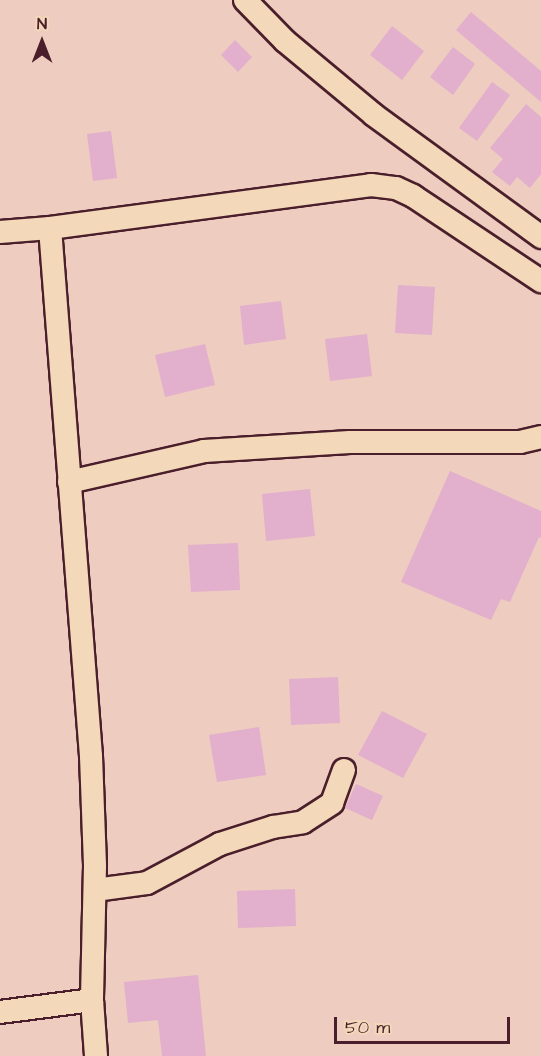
<!DOCTYPE html>
<style>
body{margin:0}
#map{position:relative;width:541px;height:1056px;overflow:hidden;background:#eeccbf;font-family:"Architects Daughter",sans-serif}
div>[style]{position:absolute}
.building>*{inset:0;background:#e2afcc}
.roads{filter:drop-shadow(2px 0 #4a1f2b) drop-shadow(-2px 0 #4a1f2b) drop-shadow(0 2px #4a1f2b) drop-shadow(0 -2px #4a1f2b)}
.street>*{height:22px;margin:-11px;padding:0 11px;transform-origin:11px;border-radius:11px;background:#f3d8ba}
span{translate:-50% -50%;white-space:nowrap;text-align:center;line-height:1.15;-webkit-text-stroke:6px #f3d8ba;paint-order:stroke}
.north{position:absolute;left:12px;top:12px;width:60px;height:60px;-webkit-text-stroke:4px #f3d8ba;paint-order:stroke;rotate:0deg;font-size:16px;font-weight:700;line-height:24px;text-align:center;color:#4a1f2b}
.north::after{content:'';display:block;margin:auto;width:21px;height:27px;background:#4a1f2b;clip-path:polygon(50% 0,100% 100%,50% 72%,0 100%)}
.scale{position:absolute;left:334px;top:1017px;width:176px;height:27px;box-sizing:border-box;border:3px solid #4a1f2b;border-top:0;padding-left:8px;font-size:18px;line-height:21px;white-space:nowrap;color:#4a1f2b;-webkit-text-stroke:4px #f3d8ba;paint-order:stroke}
</style>
<div id="map">
<div class="building">
<i style="clip-path:polygon(471px 12px,541px 71px,541px 102px,456px 30px)"></i>
<i style="clip-path:polygon(392px 26px,424px 51px,402px 80px,370px 55px)"></i>
<i style="clip-path:polygon(235px 40px,252px 57px,238px 72px,221px 55px)"></i>
<i style="clip-path:polygon(453px 47px,475px 64px,453px 95px,430px 77px)"></i>
<i style="clip-path:polygon(492px 82px,510px 95px,477px 141px,459px 128px)"></i>
<i style="clip-path:polygon(526px 104px,541px 117px,541px 174px,530px 188px,517px 177px,510px 186px,492px 172px,503px 159px,490px 148px)"></i>
<i style="clip-path:polygon(111px 131px,117px 178px,93px 181px,87px 134px)"></i>
<i style="clip-path:polygon(398px 285px,435px 287px,432px 335px,395px 333px)"></i>
<i style="clip-path:polygon(281px 301px,286px 339px,244px 345px,240px 306px)"></i>
<i style="clip-path:polygon(367px 334px,372px 376px,330px 381px,325px 339px)"></i>
<i style="clip-path:polygon(205px 344px,215px 385px,165px 397px,155px 355px)"></i>
<i style="clip-path:polygon(450px 471px,541px 511px,541px 538px,539px 537px,510px 602px,501px 599px,491px 620px,401px 582px)"></i>
<i style="clip-path:polygon(310px 489px,315px 536px,266px 541px,262px 494px)"></i>
<i style="clip-path:polygon(238px 543px,240px 590px,191px 592px,188px 545px)"></i>
<i style="clip-path:polygon(338px 677px,340px 723px,291px 725px,289px 679px)"></i>
<i style="clip-path:polygon(382px 711px,427px 734px,403px 778px,358px 755px)"></i>
<i style="clip-path:polygon(259px 727px,266px 775px,217px 782px,209px 735px)"></i>
<i style="clip-path:polygon(356px 784px,383px 796px,372px 820px,345px 808px)"></i>
<i style="clip-path:polygon(295px 889px,296px 926px,238px 928px,237px 891px)"></i>
<i style="clip-path:polygon(198px 975px,206px 1056px,162px 1056px,158px 1020px,128px 1023px,124px 982px)"></i>
</div>
<div class="roads">
<div class="street">
<i style="left:245px;top:0;width:57px;rotate:45.7deg"></i>
<i style="left:285px;top:41px;width:116px;rotate:39.7deg"></i>
<i style="left:374px;top:115px;width:207px;rotate:36.1deg"></i>
<i style="left:50px;top:228px;width:530px;rotate:85.56deg"></i>
<i style="left:91px;top:756px;width:110px;rotate:87.9deg"></i>
<i style="left:95px;top:866px;width:134px;rotate:91.3deg"></i>
<i style="left:92px;top:1000px;width:56px;rotate:85.9deg"></i>
<i style="left:0;top:232px;width:50px;rotate:-4.6deg"></i>
<i style="left:50px;top:228px;width:324px;rotate:-7.6deg"></i>
<i style="left:371px;top:185px;width:25px;rotate:7deg"></i>
<i style="left:396px;top:188px;width:19px;rotate:25deg"></i>
<i style="left:413px;top:196px;width:154px;rotate:33.6deg"></i>
<i style="left:69px;top:482px;width:139px;rotate:-12.9deg"></i>
<i style="left:204px;top:451px;width:146px;rotate:-3.5deg"></i>
<i style="left:350px;top:442px;width:170px"></i>
<i style="left:520px;top:442px;width:22px;rotate:-13deg"></i>
<i style="left:95px;top:890px;width:52px;rotate:-7.7deg"></i>
<i style="left:147px;top:883px;width:83px;rotate:-28.1deg"></i>
<i style="left:220px;top:844px;width:56px;rotate:-17.8deg"></i>
<i style="left:273px;top:827px;width:30px;rotate:-9deg"></i>
<i style="left:303px;top:822px;width:35px;rotate:-33deg"></i>
<i style="left:332px;top:803px;width:35px;rotate:-70deg"></i>
<i style="left:0;top:1012px;width:93px;rotate:-7.4deg"></i>
</div>
</div>
<div class="north">N</div>
<div class="scale">50 m</div>
</div>
